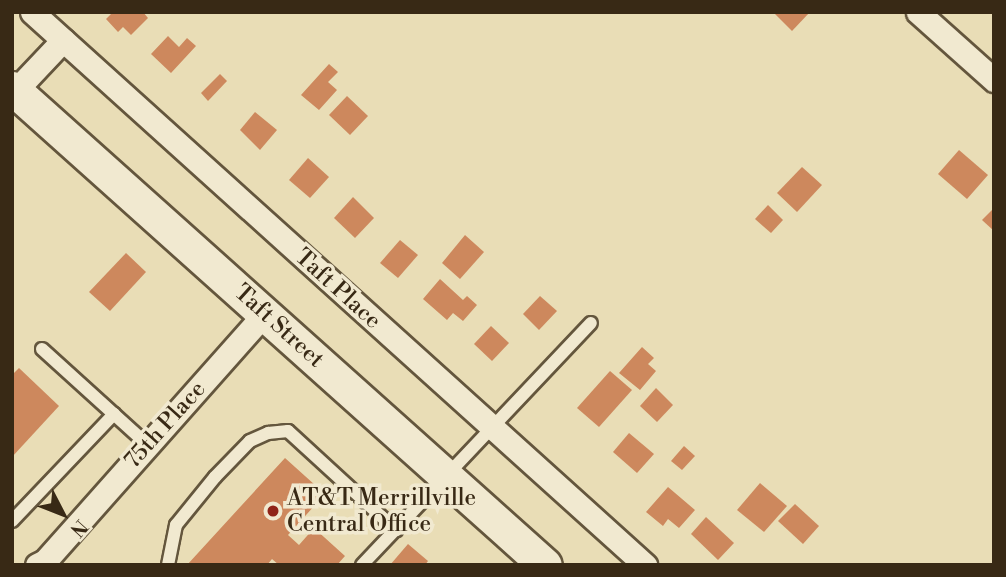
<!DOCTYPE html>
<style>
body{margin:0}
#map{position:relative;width:1006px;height:577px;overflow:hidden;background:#e9ddb6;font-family:"Libre Bodoni",serif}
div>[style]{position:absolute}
.building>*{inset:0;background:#cd885d}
.roads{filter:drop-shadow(2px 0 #64563d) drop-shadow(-2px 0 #64563d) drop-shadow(0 2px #64563d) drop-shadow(0 -2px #64563d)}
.lane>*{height:12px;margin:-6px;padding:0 6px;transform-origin:6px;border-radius:6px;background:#f1e9d0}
.street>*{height:23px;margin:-11.5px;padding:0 11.5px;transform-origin:11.5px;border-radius:11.5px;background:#f1e9d0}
.secondary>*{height:33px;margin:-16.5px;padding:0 16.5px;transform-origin:16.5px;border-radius:16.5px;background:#f1e9d0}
.dots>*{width:19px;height:19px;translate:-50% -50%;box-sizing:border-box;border:4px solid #f1e9d0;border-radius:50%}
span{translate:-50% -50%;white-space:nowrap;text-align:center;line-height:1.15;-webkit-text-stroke:7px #f1e9d0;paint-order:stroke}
.street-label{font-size:23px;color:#382915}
.poi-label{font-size:23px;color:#382915}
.left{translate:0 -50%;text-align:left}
.frame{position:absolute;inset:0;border:14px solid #382915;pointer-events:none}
.north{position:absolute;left:28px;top:479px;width:70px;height:70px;-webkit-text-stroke:5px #f1e9d0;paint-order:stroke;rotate:132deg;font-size:19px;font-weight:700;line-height:28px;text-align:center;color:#382915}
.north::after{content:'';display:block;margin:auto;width:24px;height:32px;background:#382915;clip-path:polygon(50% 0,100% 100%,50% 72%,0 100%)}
</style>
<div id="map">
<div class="building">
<i style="clip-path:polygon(113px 12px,143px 12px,148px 18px,131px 35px,123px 27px,118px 32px,106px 19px)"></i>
<i style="clip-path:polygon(773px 12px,810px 12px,792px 31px)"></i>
<i style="clip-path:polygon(168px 36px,179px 47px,187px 38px,196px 46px,171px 73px,151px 54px)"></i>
<i style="clip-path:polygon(329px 64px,338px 72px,328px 82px,337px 90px,319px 110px,301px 95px)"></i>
<i style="clip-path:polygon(220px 74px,227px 81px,208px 101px,201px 93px)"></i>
<i style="clip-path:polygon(347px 96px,368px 116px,350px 135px,329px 115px)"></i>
<i style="clip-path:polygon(255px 112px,277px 130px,260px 150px,240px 130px)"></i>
<i style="clip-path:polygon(959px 150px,988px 175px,967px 199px,938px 174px)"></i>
<i style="clip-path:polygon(308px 158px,329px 177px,310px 198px,289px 180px)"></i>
<i style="clip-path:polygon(802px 167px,822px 185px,797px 212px,777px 193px)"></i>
<i style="clip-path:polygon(353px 197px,374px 218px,355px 238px,334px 218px)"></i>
<i style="clip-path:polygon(768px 205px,783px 220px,771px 233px,755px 219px)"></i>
<i style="clip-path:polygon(994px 208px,994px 231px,982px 220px)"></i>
<i style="clip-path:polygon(465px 235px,484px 252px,460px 279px,442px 263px)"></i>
<i style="clip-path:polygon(400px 240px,418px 255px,398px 278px,380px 263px)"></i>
<i style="clip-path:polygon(126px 253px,146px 272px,110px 311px,89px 292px)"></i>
<i style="clip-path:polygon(440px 279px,463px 300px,467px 296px,477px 305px,463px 321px,453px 313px,447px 320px,423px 299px)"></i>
<i style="clip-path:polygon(540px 296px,557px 311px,539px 330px,523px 314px)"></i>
<i style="clip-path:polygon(491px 326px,509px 343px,492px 361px,474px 344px)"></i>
<i style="clip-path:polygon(642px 347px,654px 358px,648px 364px,656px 371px,640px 390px,619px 373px)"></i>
<i style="clip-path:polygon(19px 368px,59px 406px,12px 457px,12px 375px)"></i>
<i style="clip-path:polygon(610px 371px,632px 390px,599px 427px,577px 408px)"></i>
<i style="clip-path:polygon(656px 388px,673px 405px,657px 422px,640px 406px)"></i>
<i style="clip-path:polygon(629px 433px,654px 454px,637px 473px,613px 452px)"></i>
<i style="clip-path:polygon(684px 446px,695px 456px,682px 470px,671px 461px)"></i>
<i style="clip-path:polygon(285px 458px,325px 494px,288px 535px,299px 545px,314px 528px,345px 556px,337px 565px,279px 565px,272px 559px,267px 565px,187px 565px)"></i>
<i style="clip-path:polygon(760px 483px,787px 506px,764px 532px,737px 510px)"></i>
<i style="clip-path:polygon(668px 487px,695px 510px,679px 528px,668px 519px,663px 526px,646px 512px)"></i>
<i style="clip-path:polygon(795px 504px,819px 526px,803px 544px,778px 521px)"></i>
<i style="clip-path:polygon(706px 517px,734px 543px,718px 560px,691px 534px)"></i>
<i style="clip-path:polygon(408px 544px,428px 561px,425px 565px,390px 565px)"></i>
</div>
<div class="roads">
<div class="lane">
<i style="left:42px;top:349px;width:143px;rotate:42.2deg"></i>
<i style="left:12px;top:521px;width:148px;rotate:-46.4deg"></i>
<i style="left:168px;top:565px;width:41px;rotate:-78.7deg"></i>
<i style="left:176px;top:525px;width:62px;rotate:-50.9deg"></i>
<i style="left:215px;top:477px;width:50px;rotate:-45.8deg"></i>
<i style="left:250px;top:441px;width:20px;rotate:-24deg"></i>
<i style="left:268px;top:433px;width:20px;rotate:-6deg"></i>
<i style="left:288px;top:431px;width:147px;rotate:42.5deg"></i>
<i style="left:362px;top:565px;width:333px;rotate:-46.6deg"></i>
</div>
<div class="street">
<i style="left:32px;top:12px;width:826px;rotate:42.05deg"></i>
<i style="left:918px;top:12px;width:102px;rotate:41.8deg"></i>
<i style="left:15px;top:91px;width:70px;rotate:-46.7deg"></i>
<i style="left:37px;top:565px;width:9px;rotate:-27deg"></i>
<i style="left:45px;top:561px;width:330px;rotate:-48.4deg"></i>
</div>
<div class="secondary">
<i style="left:12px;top:88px;width:715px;rotate:41.83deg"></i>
</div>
</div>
<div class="dots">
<i style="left:273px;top:511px;background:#8f2418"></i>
</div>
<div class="street-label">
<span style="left:338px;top:289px;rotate:42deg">Taft Place</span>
<span style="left:279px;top:326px;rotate:42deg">Taft Street</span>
<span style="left:165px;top:425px;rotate:-48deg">75th Place</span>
</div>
<div class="poi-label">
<span class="left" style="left:287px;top:511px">AT&amp;T Merrillville<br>Central Office</span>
</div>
<div class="frame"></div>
<div class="north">N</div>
</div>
